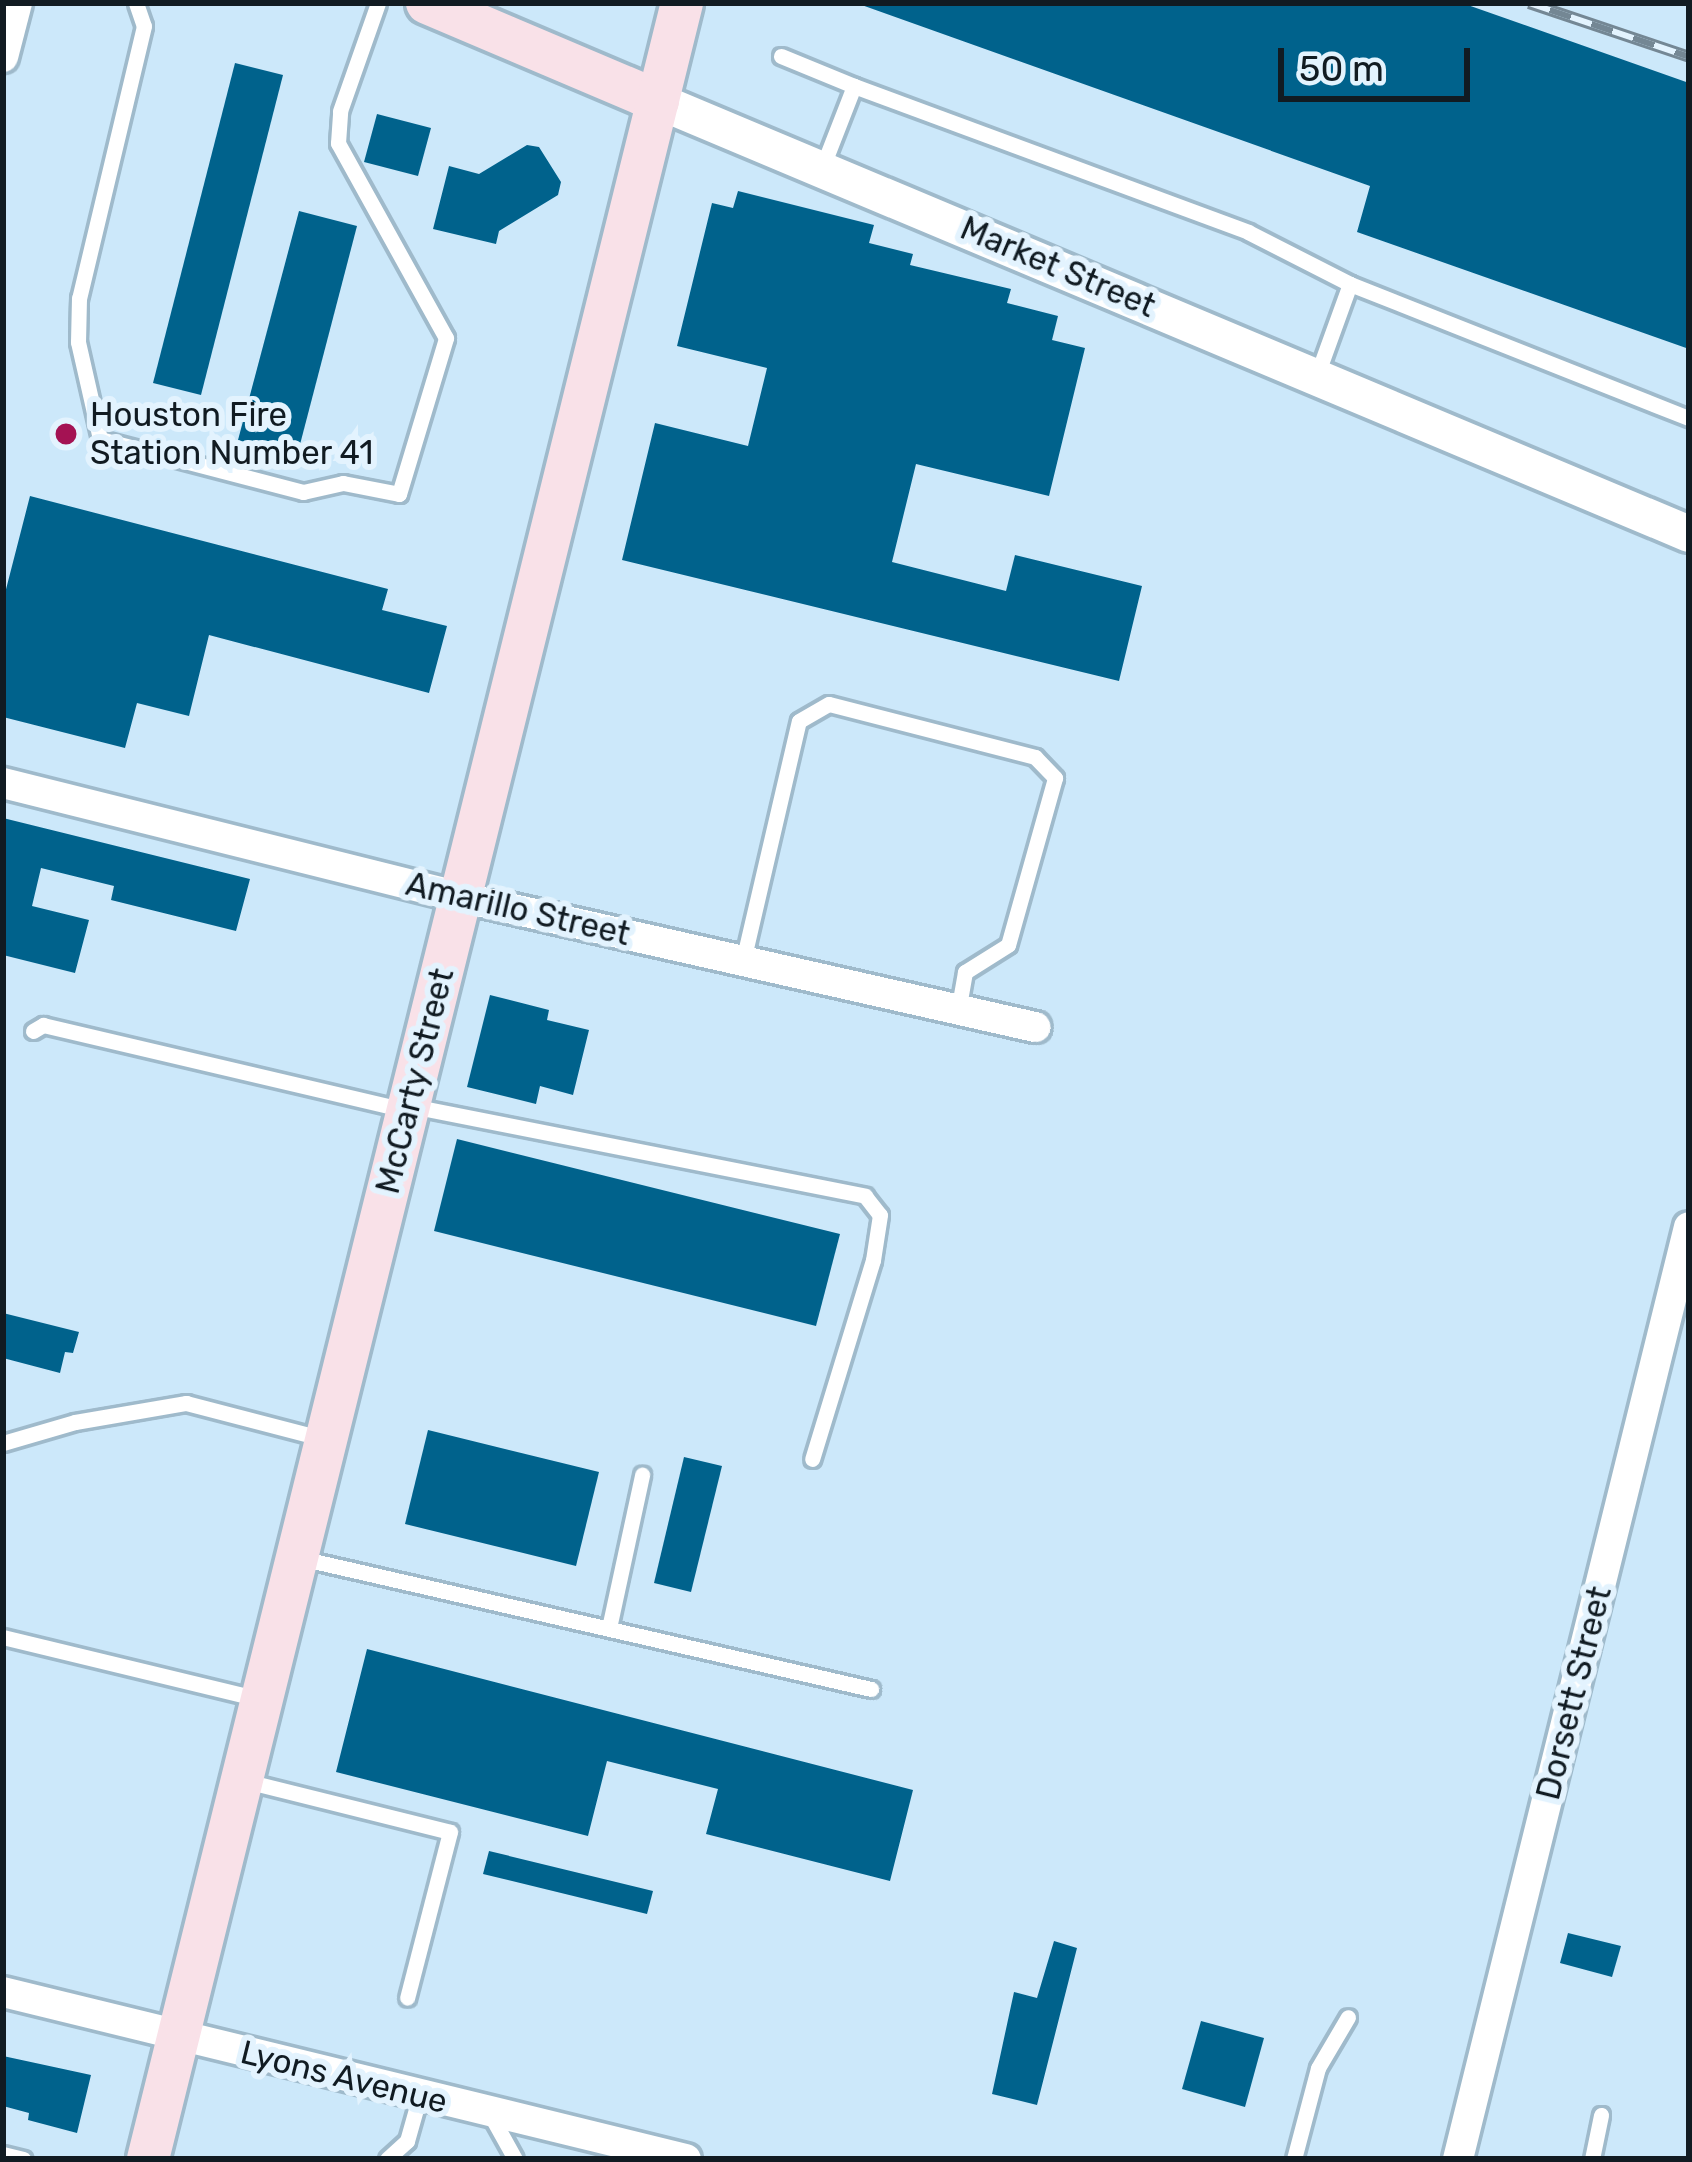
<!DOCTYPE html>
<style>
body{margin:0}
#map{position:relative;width:1692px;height:2162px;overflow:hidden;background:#cce8fa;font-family:Rubik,sans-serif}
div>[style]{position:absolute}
.building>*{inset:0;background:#00628c}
.roads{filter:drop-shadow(3px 0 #9fbacb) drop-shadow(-3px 0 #9fbacb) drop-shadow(0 3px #9fbacb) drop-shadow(0 -3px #9fbacb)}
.service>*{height:15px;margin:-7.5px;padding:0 7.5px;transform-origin:7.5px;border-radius:7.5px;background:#fff}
.minor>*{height:30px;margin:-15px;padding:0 15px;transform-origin:15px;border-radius:15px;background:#fff}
.tertiary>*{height:36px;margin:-18px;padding:0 18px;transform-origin:18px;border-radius:18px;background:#fff}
.secondary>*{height:42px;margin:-21px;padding:0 21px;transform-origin:21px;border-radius:21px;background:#f9e1e8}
.rail>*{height:12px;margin-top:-6px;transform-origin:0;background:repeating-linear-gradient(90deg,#e3f3fe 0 22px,#748794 0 44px);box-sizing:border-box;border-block:3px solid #748794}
.dots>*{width:33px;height:33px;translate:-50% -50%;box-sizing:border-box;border:6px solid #e3f3fe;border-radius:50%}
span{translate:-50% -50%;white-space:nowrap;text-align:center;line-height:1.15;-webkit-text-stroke:12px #e3f3fe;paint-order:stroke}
.street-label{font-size:33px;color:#111b22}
.poi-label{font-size:33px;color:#111b22}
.left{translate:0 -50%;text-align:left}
.frame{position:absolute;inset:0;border:6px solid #111b22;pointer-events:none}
.scale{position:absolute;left:1278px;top:48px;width:192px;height:54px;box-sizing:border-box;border:6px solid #111b22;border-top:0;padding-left:15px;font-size:36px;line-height:42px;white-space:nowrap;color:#111b22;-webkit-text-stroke:9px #e3f3fe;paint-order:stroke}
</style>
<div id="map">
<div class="building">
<i style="clip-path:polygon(856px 3px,1462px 3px,1689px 83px,1689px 349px,1357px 232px,1370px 186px)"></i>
<i style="clip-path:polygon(235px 63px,283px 75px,201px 395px,153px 383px)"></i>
<i style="clip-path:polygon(377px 114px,431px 128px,418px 176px,364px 162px)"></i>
<i style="clip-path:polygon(527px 145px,539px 147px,561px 182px,558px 195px,499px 231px,496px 244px,433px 229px,449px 166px,479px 174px)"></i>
<i style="clip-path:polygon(738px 191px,874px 225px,869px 243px,913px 254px,910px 265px,1011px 289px,1007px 303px,1058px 316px,1052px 340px,1085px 348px,1049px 496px,916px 464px,892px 562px,1006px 591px,1015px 555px,1142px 586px,1119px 681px,622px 560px,655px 423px,748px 446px,767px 368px,677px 346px,712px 203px,733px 208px)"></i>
<i style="clip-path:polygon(299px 211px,357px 226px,297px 456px,238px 440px)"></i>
<i style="clip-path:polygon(30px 496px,388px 589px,382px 610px,447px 626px,429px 693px,209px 635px,189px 716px,137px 703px,125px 748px,3px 717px,3px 601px)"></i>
<i style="clip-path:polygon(3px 818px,250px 879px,236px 931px,111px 900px,114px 886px,41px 868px,32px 906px,89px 920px,75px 973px,3px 955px)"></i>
<i style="clip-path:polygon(490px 995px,549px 1010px,547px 1020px,589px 1030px,573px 1095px,540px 1086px,536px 1104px,467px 1087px)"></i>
<i style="clip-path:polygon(457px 1139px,840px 1234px,816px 1326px,434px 1231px)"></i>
<i style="clip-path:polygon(3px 1313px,79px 1332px,73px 1353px,65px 1352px,60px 1373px,3px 1358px)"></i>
<i style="clip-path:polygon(428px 1430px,599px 1472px,576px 1566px,405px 1524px)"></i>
<i style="clip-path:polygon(684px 1457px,722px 1466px,691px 1592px,654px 1583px)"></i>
<i style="clip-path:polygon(367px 1649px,913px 1790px,890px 1881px,706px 1834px,718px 1789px,607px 1761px,588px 1836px,336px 1772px)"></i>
<i style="clip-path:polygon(489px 1851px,653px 1891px,647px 1914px,483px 1874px)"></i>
<i style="clip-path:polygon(1568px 1933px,1621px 1946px,1612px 1977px,1560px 1963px)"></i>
<i style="clip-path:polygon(1054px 1941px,1077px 1948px,1037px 2105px,992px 2094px,1014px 1992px,1037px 1998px)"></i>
<i style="clip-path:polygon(1201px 2021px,1264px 2038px,1245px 2107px,1182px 2089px)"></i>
<i style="clip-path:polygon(3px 2056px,91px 2075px,77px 2133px,28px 2120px,29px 2113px,3px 2106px)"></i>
</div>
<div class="roads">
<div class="service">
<i style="left:136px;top:3px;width:24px;rotate:71deg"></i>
<i style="left:144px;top:26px;width:280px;rotate:103.4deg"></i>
<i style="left:79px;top:298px;width:44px;rotate:91.3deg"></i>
<i style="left:78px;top:342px;width:99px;rotate:77.2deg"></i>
<i style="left:100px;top:439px;width:210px;rotate:14.6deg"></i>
<i style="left:303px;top:492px;width:41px;rotate:-12.7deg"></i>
<i style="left:343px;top:483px;width:57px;rotate:11.1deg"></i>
<i style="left:399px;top:494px;width:163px;rotate:-73.2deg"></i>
<i style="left:446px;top:338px;width:223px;rotate:-119deg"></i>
<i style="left:338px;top:143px;width:32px;rotate:-86deg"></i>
<i style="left:340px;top:111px;width:114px;rotate:-70.6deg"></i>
<i style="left:781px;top:56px;width:79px;rotate:22.3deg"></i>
<i style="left:854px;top:86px;width:88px;rotate:111.3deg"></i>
<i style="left:854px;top:86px;width:420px;rotate:20.3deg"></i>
<i style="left:1248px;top:232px;width:114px;rotate:27deg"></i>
<i style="left:1317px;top:375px;width:97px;rotate:-70.1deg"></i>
<i style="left:1350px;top:284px;width:365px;rotate:21.6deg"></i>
<i style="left:743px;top:961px;width:246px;rotate:-76.9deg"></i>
<i style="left:799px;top:721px;width:34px;rotate:-30deg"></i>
<i style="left:829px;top:704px;width:213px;rotate:14.4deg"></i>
<i style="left:1035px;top:757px;width:29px;rotate:46deg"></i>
<i style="left:1055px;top:778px;width:173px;rotate:105.7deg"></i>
<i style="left:1008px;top:945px;width:51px;rotate:147.9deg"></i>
<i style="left:965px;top:972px;width:39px;rotate:100deg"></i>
<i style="left:33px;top:1031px;width:12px;rotate:-31deg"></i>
<i style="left:43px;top:1025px;width:372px;rotate:13.2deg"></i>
<i style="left:412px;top:1106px;width:462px;rotate:11.2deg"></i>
<i style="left:865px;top:1196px;width:24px;rotate:52deg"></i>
<i style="left:880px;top:1215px;width:46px;rotate:98.8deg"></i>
<i style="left:873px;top:1260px;width:208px;rotate:107deg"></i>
<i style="left:3px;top:1443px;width:75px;rotate:-16.3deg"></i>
<i style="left:75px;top:1422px;width:113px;rotate:-9.7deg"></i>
<i style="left:186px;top:1403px;width:143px;rotate:14.6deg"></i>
<i style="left:300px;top:1558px;width:586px;rotate:12.92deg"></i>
<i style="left:609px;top:1628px;width:157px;rotate:-77.8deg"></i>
<i style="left:3px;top:1637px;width:263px;rotate:13.6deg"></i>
<i style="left:246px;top:1781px;width:210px;rotate:14deg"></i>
<i style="left:450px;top:1832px;width:171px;rotate:104.5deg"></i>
<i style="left:490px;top:2114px;width:51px;rotate:60.9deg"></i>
<i style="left:3px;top:2154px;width:21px;rotate:14deg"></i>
<i style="left:387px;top:2159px;width:27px;rotate:-42deg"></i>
<i style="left:407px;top:2141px;width:48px;rotate:-74.2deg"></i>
<i style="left:1294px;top:2159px;width:94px;rotate:-75.2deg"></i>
<i style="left:1318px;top:2068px;width:59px;rotate:-59.5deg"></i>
<i style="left:1592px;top:2159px;width:45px;rotate:-78.4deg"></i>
</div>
<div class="minor">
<i style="left:3px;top:57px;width:56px;rotate:-75.5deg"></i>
<i style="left:3px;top:783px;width:471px;rotate:14deg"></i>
<i style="left:460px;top:897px;width:590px;rotate:12.74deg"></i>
<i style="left:3px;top:1992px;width:703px;rotate:13.74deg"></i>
<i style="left:1458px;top:2159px;width:960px;rotate:-76.08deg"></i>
</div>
<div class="tertiary">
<i style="left:658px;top:101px;width:1118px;rotate:22.78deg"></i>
</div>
<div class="secondary">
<i style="left:427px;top:3px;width:251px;rotate:23deg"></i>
<i style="left:148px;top:2159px;width:2221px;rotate:-76.09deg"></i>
</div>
</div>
<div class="rail">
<i style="left:1529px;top:3px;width:169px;rotate:18.6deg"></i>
</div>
<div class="dots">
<i style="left:66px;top:434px;background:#a41253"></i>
</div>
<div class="street-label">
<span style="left:1058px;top:267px;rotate:23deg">Market Street</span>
<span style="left:518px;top:909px;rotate:13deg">Amarillo Street</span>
<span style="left:415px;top:1081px;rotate:-76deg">McCarty Street</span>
<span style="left:1574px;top:1693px;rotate:-76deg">Dorsett Street</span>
<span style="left:344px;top:2077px;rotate:14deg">Lyons Avenue</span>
</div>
<div class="poi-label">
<span class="left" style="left:90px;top:434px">Houston Fire<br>Station Number 41</span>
</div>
<div class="frame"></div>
<div class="scale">50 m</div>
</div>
